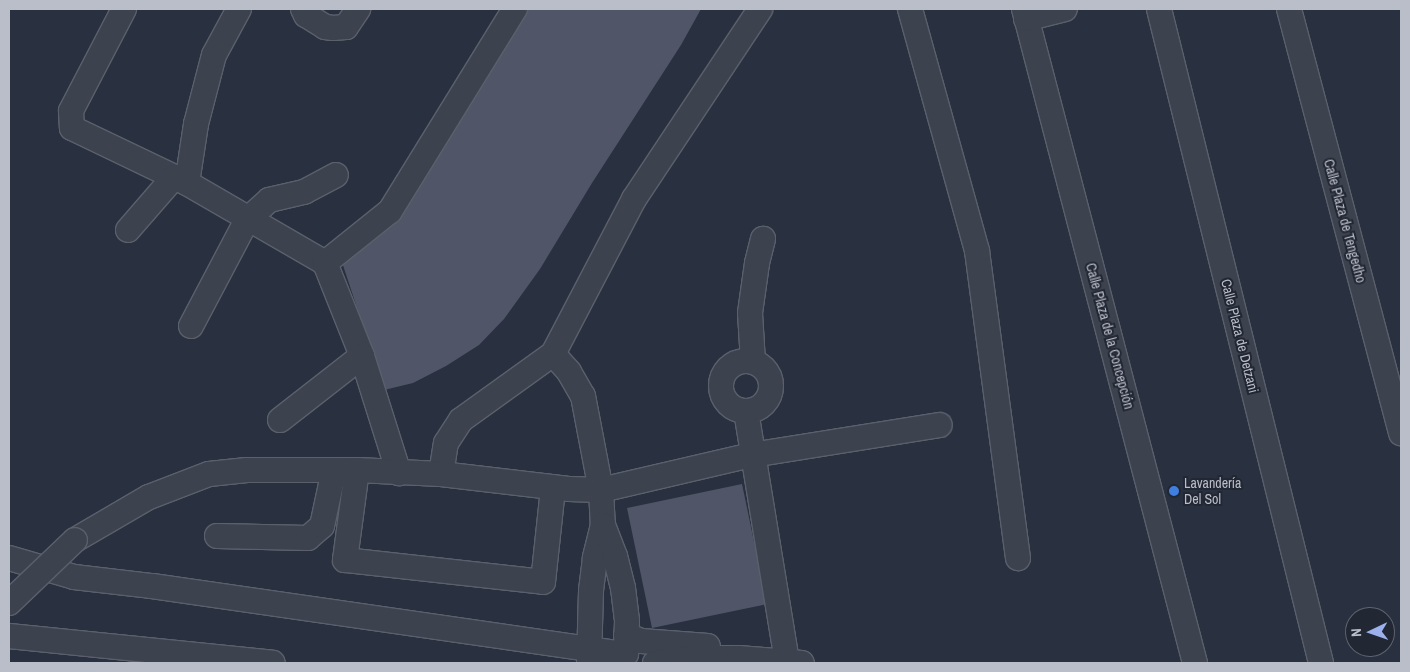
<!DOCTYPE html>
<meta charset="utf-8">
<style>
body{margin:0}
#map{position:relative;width:1410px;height:672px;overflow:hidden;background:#29303f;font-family:"Archivo Narrow",sans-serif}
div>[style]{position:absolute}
.building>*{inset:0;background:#505667}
.roads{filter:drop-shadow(1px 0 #5b606c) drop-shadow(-1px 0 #5b606c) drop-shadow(0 1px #5b606c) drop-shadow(0 -1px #5b606c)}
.minor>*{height:24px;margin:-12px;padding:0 12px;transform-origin:12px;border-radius:12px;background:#3d424f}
.minor>.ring{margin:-12px;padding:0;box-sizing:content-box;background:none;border:24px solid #3d424f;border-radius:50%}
.bridges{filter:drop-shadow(1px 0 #5b606c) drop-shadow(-1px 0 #5b606c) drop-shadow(0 1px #5b606c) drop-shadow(0 -1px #5b606c)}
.minor-bridge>*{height:24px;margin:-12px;padding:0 12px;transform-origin:12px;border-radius:12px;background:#3d424f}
.dots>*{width:14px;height:14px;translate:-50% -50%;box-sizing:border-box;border:2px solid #222734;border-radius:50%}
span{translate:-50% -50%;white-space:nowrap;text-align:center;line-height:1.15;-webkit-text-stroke:4px #222734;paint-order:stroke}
.street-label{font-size:14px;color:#babec9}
.poi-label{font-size:14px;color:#babec9}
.left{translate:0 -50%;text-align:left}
.frame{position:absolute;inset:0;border:10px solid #babec9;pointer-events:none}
.north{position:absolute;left:1345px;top:607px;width:50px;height:50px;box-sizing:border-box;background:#222734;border:1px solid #5f6370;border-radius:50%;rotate:267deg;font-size:14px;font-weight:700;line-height:20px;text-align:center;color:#babec9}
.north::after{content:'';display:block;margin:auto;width:18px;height:22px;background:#9bb0ed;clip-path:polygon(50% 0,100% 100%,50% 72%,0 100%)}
</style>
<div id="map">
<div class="building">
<i style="clip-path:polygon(522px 9px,701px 9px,681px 45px,592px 183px,540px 269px,504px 319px,479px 345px,446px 366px,413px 383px,384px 390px,339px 253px,388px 226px)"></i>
<i style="clip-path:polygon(742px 484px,767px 604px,652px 628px,627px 508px)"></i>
</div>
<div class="roads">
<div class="minor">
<i style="left:124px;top:9px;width:115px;rotate:117.5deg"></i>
<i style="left:71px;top:111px;width:17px;rotate:87deg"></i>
<i style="left:72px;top:128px;width:127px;rotate:25.6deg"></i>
<i style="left:187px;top:183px;width:160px;rotate:30.1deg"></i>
<i style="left:325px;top:263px;width:100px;rotate:68.3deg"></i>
<i style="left:362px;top:356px;width:123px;rotate:72.5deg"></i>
<i style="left:303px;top:9px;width:7px;rotate:63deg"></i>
<i style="left:306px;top:15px;width:22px;rotate:32deg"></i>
<i style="left:325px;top:27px;width:8px;rotate:7deg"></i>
<i style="left:333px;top:28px;width:13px;rotate:-4deg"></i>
<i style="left:346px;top:27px;width:22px;rotate:-56deg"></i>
<i style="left:910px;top:9px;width:251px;rotate:74.5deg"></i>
<i style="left:977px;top:251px;width:310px;rotate:82.4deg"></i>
<i style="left:1024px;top:9px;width:676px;rotate:75.35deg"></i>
<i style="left:1159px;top:9px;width:674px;rotate:76.09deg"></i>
<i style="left:1289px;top:9px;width:439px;rotate:75.2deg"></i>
<i style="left:1026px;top:19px;width:40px;rotate:-14.4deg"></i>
<i style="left:187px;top:183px;width:60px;rotate:-81.3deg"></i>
<i style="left:196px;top:124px;width:71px;rotate:-75.4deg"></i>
<i style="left:214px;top:55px;width:52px;rotate:-61.5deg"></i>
<i style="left:128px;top:230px;width:70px;rotate:-49deg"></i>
<i style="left:325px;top:263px;width:83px;rotate:-38.7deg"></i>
<i style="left:390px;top:211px;width:238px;rotate:-58.3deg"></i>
<i style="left:191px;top:326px;width:120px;rotate:-62.2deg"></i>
<i style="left:247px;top:220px;width:30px;rotate:-42deg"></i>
<i style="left:269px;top:200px;width:36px;rotate:-13deg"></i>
<i style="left:304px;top:192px;width:36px;rotate:-28deg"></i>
<i style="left:553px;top:354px;width:24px;rotate:48deg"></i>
<i style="left:569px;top:372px;width:28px;rotate:60deg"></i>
<i style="left:583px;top:396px;width:96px;rotate:79.2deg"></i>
<i style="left:601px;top:490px;width:35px;rotate:87deg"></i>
<i style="left:603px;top:525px;width:34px;rotate:104deg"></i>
<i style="left:595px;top:558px;width:33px;rotate:97deg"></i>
<i style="left:591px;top:591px;width:72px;rotate:91.6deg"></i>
<i class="ring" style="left:721px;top:361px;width:26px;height:26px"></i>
<i style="left:753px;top:362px;width:49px;rotate:-93.5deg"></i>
<i style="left:750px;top:313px;width:50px;rotate:-82deg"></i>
<i style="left:757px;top:263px;width:25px;rotate:-76deg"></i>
<i style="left:746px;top:411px;width:253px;rotate:80.7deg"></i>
<i style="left:280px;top:420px;width:104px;rotate:-38deg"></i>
<i style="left:357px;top:470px;width:91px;rotate:97.6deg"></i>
<i style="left:345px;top:560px;width:199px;rotate:6.3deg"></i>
<i style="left:543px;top:582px;width:95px;rotate:-83.9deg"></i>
<i style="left:441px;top:474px;width:31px;rotate:-81deg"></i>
<i style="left:446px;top:443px;width:27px;rotate:-57deg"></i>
<i style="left:461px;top:420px;width:113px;rotate:-35.7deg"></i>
<i style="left:553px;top:354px;width:175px;rotate:-62.4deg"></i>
<i style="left:634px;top:199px;width:228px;rotate:-56.4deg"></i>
<i style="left:603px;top:525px;width:33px;rotate:69deg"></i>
<i style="left:615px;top:556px;width:33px;rotate:76deg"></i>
<i style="left:623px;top:588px;width:33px;rotate:83deg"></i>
<i style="left:627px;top:621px;width:29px;rotate:92deg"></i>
<i style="left:217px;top:536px;width:91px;rotate:1.3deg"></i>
<i style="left:308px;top:538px;width:18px;rotate:-41deg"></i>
<i style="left:322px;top:526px;width:57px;rotate:-77.9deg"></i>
<i style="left:75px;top:540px;width:86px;rotate:-30.2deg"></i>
<i style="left:149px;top:497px;width:64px;rotate:-21deg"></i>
<i style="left:209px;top:474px;width:38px;rotate:-6deg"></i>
<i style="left:247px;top:470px;width:110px"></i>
<i style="left:357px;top:470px;width:84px;rotate:2.7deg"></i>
<i style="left:441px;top:474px;width:129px;rotate:6.7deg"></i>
<i style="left:569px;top:489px;width:32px;rotate:2deg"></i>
<i style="left:601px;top:490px;width:155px;rotate:-13.1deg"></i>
<i style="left:752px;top:455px;width:190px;rotate:-9.1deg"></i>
<i style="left:9px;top:558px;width:68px;rotate:16.3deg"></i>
<i style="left:74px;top:577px;width:79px;rotate:6.6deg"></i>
<i style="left:152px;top:586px;width:479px;rotate:8.2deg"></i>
<i style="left:626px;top:635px;width:16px;rotate:22deg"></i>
<i style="left:641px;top:641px;width:67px;rotate:4.3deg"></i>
<i style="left:9px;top:636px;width:265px;rotate:5.8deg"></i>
<i style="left:655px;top:663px;width:35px;rotate:-8deg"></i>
<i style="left:690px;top:658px;width:48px"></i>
<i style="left:738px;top:658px;width:64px;rotate:4.5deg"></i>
</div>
</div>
<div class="bridges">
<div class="minor-bridge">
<i style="left:9px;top:603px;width:91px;rotate:-43.7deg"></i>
</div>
</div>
<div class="dots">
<i style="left:1174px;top:491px;background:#3f7fe0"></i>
</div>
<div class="street-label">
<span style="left:1345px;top:221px;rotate:75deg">Calle Plaza de Tengedho</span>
<span style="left:1110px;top:336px;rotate:75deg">Calle Plaza de la Concepción</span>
<span style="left:1240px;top:336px;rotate:76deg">Calle Plaza de Detzani</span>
</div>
<div class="poi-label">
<span class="left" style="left:1184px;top:491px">Lavandería<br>Del Sol</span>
</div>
<div class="frame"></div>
<div class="north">N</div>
</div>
